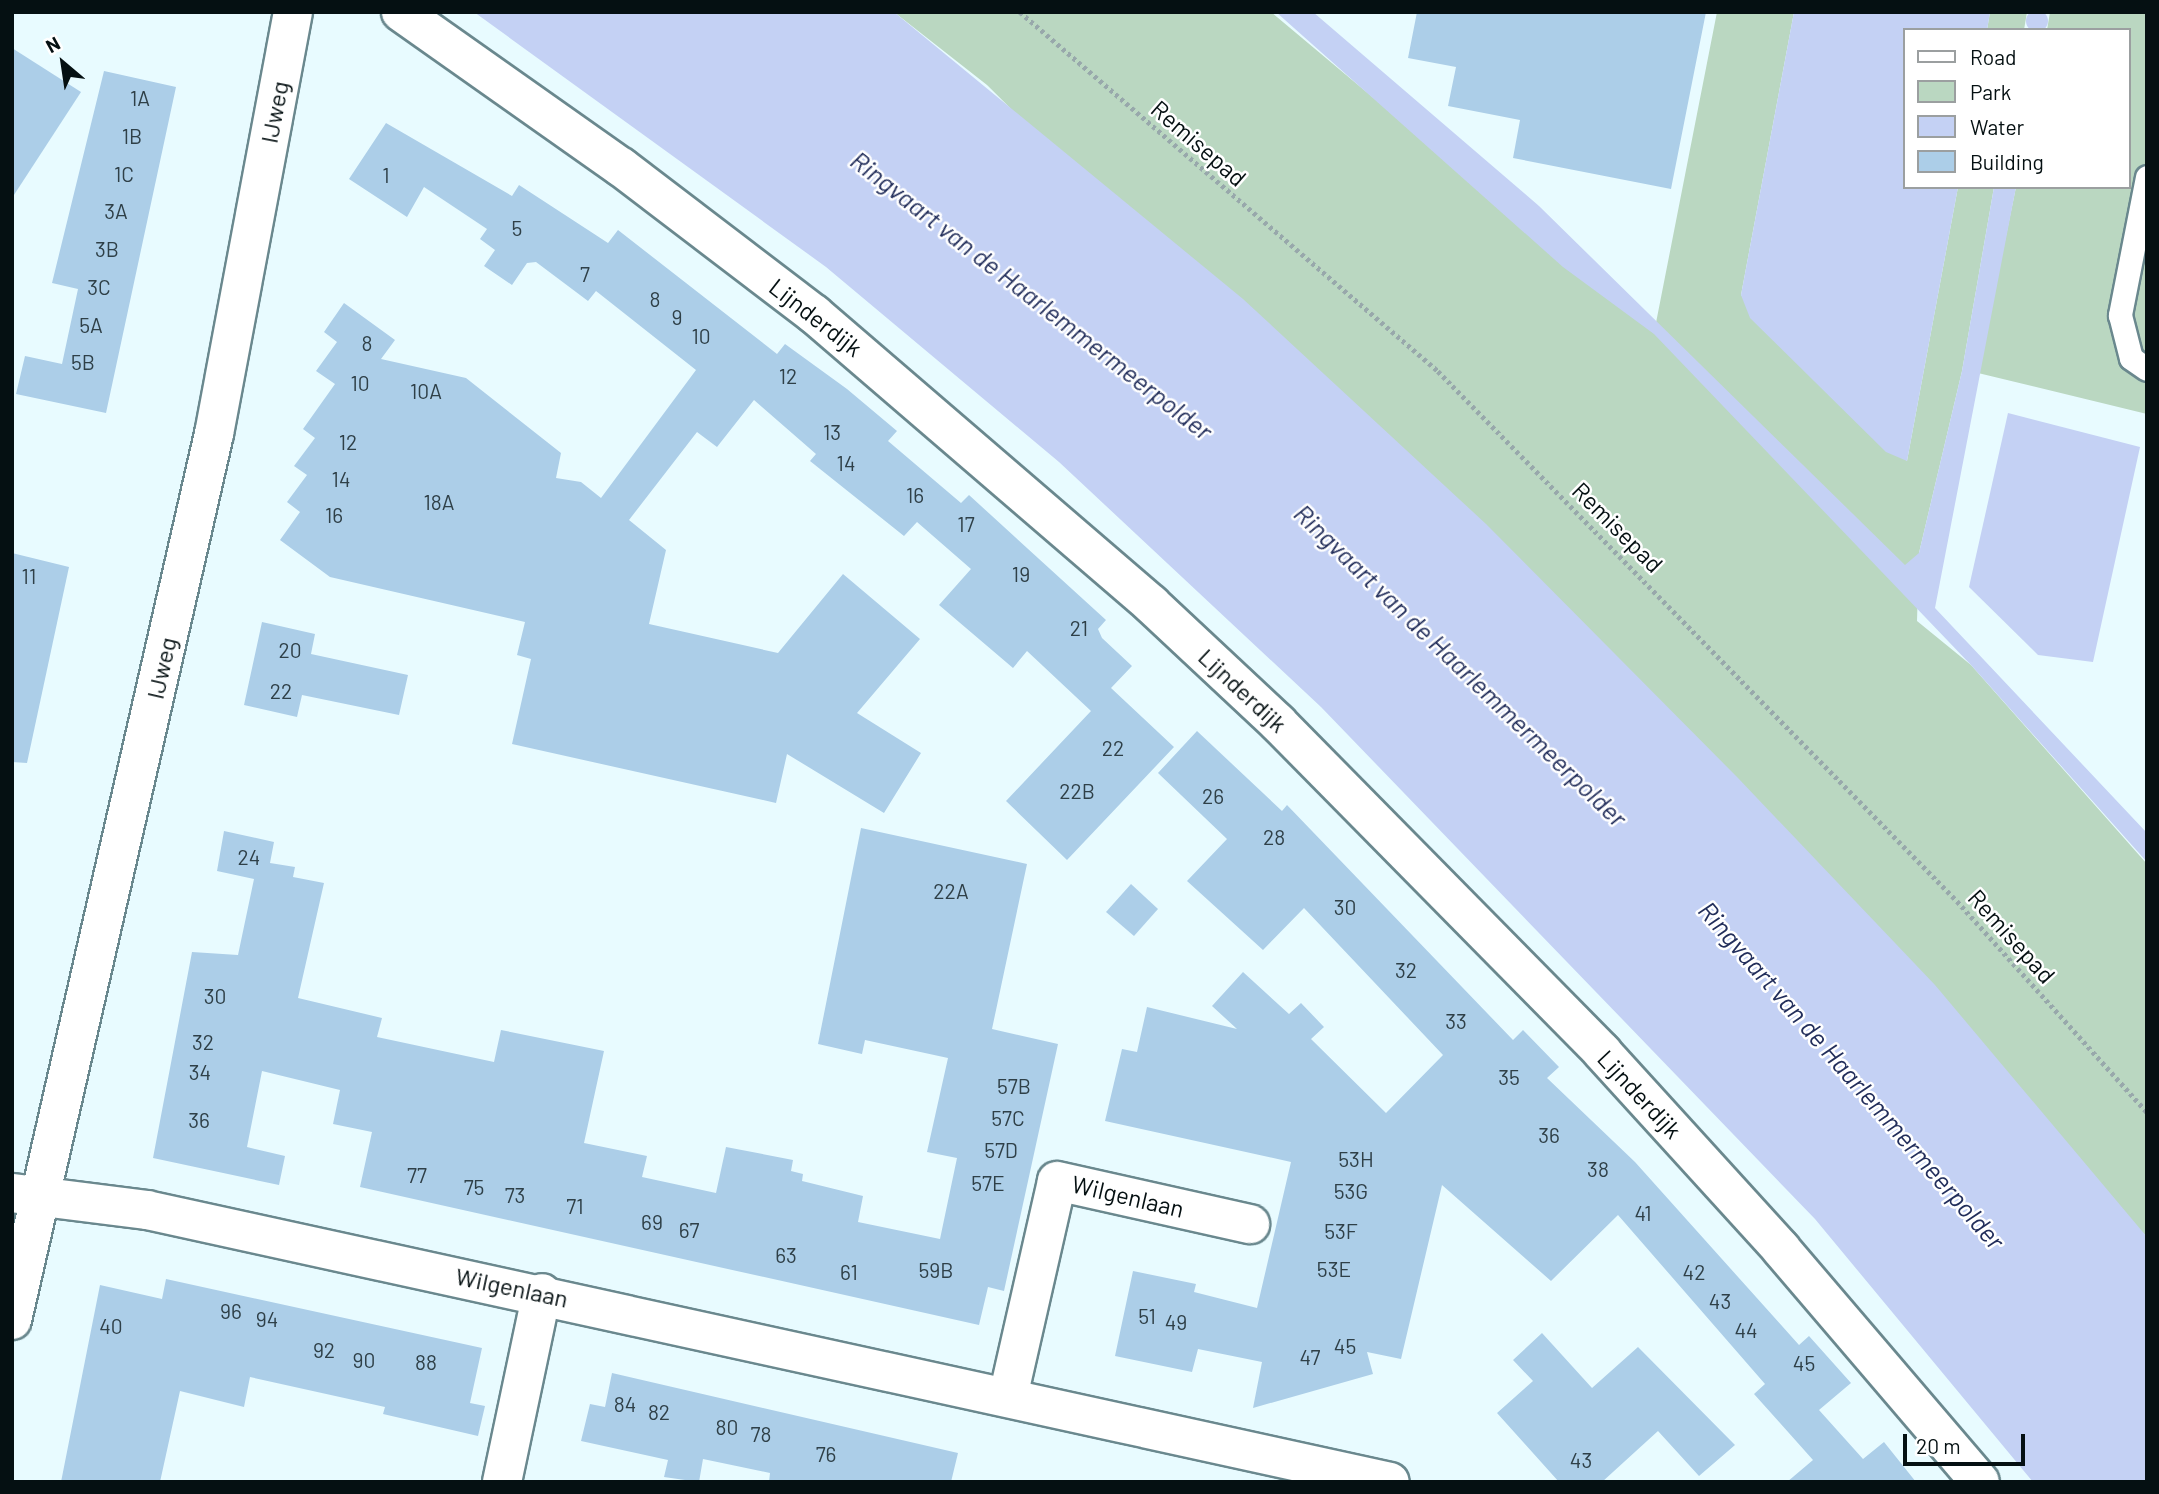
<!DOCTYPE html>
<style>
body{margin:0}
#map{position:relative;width:2159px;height:1494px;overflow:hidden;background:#e8fbff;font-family:Barlow,sans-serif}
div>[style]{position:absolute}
.green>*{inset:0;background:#bad7c1}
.water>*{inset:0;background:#c4d1f4}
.round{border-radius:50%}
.building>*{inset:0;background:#accee8}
.path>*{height:4.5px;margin-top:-2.25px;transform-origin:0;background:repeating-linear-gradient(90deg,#98a8ab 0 3.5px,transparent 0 7px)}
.roads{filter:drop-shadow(2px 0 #6a888e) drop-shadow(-2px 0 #6a888e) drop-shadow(0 2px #6a888e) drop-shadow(0 -2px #6a888e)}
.lane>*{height:23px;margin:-11.5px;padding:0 11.5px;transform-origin:11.5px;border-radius:11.5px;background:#fff}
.street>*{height:38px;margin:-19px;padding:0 19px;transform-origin:19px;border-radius:19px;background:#fff}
.secondary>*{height:38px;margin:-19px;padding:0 19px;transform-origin:19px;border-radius:19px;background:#fff}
span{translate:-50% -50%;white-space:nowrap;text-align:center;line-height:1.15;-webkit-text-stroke:5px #fff;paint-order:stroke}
.number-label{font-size:21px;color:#2f4048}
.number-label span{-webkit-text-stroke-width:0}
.street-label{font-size:24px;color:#051012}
.water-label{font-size:26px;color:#222e5b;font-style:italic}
.frame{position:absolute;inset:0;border:14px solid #051012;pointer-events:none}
.legend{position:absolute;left:1903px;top:28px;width:228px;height:161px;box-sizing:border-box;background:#fff;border:2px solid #9b9fa0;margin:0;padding:9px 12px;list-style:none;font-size:21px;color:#051012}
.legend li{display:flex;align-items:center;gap:14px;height:35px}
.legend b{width:35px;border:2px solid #9b9fa0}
.north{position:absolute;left:28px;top:28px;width:70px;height:70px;-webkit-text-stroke:5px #fff;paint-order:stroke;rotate:331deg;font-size:19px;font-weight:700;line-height:28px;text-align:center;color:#051012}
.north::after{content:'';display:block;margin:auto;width:24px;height:32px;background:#051012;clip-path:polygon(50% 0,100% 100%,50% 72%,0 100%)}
.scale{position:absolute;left:1903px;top:1434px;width:122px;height:32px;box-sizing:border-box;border:4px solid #051012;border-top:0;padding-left:9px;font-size:21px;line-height:24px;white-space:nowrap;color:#051012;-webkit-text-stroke:5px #fff;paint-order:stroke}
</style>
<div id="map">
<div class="green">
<i style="clip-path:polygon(894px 12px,1271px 12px,1654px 333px,1717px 12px,1794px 12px,1741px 295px,1907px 461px,1958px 187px,1994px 187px,1962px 371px,1919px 553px,1917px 621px,1971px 665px,2147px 864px,2147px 1237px,987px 85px)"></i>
<i style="clip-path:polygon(1990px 12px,2027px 12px,2024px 30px,1987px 30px)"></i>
<i style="clip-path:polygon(2050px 12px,2147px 12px,2147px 414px,1978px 373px,2016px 187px,2129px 187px,2129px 30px,2047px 30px)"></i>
</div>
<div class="water">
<i class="round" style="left:2026px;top:10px;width:22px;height:22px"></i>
<i style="clip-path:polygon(474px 12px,894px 12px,1243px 299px,1486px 524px,1738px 778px,1935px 985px,2147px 1237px,2147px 1482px,2033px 1482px,1815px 1219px,1321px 707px,1059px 462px,826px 267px)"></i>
<i style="clip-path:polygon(1276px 12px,1313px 12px,1539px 206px,1905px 565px,1919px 553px,1962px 371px,1994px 187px,2016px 187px,1935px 608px,2147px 833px,2147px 862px,1971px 665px,1654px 334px,1563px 267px)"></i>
<i style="clip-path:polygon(1794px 12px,1990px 12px,1987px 30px,1905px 30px,1905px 187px,1958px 187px,1907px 461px,1886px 452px,1750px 318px,1741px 295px)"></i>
<i style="clip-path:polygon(2008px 413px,2140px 447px,2093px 662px,2038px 655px,1969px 587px)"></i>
</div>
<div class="building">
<i style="clip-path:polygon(1417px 12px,1706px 12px,1671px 189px,1513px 158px,1520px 120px,1448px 106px,1456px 67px,1408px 58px)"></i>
<i style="clip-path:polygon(12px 48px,81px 92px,12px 198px)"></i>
<i style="clip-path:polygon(104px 71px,176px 87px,106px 413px,16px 394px,25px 356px,62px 364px,78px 289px,52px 283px)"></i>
<i style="clip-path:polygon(386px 123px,512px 196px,519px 185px,608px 243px,618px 230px,777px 354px,785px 344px,847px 389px,897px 431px,888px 441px,961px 503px,969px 495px,1106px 620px,1098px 629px,1102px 638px,1132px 666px,1111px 688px,1174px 747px,1067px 860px,1006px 801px,1091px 711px,1027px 651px,1013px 668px,939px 605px,971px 569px,917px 522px,904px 536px,810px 461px,816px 454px,754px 400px,717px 447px,697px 432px,629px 520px,666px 550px,649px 624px,778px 653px,843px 574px,920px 639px,857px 713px,921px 753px,884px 813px,787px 754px,776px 803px,512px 744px,531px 659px,517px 655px,525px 622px,330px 577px,280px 540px,300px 512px,287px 502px,307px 475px,294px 466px,315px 438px,303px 429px,335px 384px,316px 371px,337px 342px,324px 332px,344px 303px,395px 340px,381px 359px,466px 378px,561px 453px,556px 478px,581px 482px,601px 498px,696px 370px,596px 291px,588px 301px,536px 262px,527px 263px,512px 285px,484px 266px,495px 250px,480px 239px,487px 229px,424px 187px,407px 217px,349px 179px)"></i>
<i style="clip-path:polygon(12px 553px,69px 567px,27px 763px,12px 762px)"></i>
<i style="clip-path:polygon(262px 622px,315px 634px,311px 654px,408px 675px,399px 715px,302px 695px,297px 717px,244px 705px)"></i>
<i style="clip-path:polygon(1197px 731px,1282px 811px,1287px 805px,1513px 1040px,1523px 1030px,1559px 1067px,1547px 1078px,1635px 1162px,1799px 1345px,1809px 1336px,1851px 1383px,1819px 1410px,1863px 1459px,1884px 1442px,1916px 1482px,1787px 1482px,1813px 1460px,1754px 1394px,1765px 1384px,1618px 1215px,1551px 1281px,1442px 1185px,1401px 1359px,1367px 1352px,1373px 1374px,1253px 1408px,1262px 1362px,1198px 1349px,1192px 1372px,1115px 1356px,1133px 1271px,1196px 1284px,1194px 1292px,1257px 1308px,1291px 1162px,1105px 1121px,1122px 1049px,1137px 1052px,1147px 1007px,1237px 1029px,1212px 1006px,1243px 972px,1289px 1014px,1301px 1003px,1324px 1027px,1311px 1039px,1386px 1113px,1443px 1055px,1304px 908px,1263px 950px,1187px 881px,1227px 839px,1158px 773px)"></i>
<i style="clip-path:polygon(861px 828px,1027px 864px,992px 1029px,1058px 1044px,1004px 1291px,988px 1287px,979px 1325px,360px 1187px,372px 1132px,333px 1124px,340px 1090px,262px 1071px,247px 1147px,285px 1156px,279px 1185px,153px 1158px,192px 952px,238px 955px,254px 879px,217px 871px,224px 831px,274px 842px,270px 863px,295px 867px,293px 877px,324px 883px,298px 998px,382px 1018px,377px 1037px,494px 1062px,501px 1030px,604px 1051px,584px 1143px,647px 1156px,642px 1177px,716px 1193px,726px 1147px,793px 1160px,791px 1171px,803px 1174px,802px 1181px,863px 1196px,858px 1222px,940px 1239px,957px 1158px,927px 1152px,948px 1058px,865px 1040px,862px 1054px,818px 1044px)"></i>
<i style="clip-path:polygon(1131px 884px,1158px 909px,1134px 936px,1106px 912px)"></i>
<i style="clip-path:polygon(166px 1279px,482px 1348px,470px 1403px,485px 1406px,478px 1436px,383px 1414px,385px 1407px,250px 1377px,244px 1407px,180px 1391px,160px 1482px,61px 1482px,100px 1285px,162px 1299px)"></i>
<i style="clip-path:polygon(1542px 1333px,1592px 1388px,1638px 1347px,1735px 1445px,1699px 1476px,1658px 1431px,1602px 1482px,1559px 1482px,1497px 1413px,1533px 1381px,1513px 1360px)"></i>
<i style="clip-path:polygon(612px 1373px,958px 1453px,951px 1482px,769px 1482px,770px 1473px,703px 1459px,699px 1482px,664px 1477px,668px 1460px,581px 1441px,590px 1404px,605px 1407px)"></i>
</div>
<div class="path">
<i style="left:1020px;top:12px;width:551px;rotate:40.66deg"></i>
<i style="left:1438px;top:371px;width:742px;rotate:45.6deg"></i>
<i style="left:1957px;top:901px;width:284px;rotate:48deg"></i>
</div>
<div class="roads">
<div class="lane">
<i style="left:2147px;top:177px;width:141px;rotate:101.1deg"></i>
<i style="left:2120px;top:315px;width:44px;rotate:75.7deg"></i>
<i style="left:2131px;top:358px;width:19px;rotate:35deg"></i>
</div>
<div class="street">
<i style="left:12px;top:1193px;width:136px;rotate:7.2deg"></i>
<i style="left:147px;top:1210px;width:1272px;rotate:12.34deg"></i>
<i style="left:12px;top:1320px;width:909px;rotate:-77.16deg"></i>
<i style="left:214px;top:434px;width:429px;rotate:-79.4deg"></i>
<i style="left:1008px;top:1397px;width:221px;rotate:-77.2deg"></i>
<i style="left:1057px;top:1181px;width:198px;rotate:12.6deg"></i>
<i style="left:502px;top:1482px;width:193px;rotate:-78.1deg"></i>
</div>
<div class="secondary">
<i style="left:401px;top:12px;width:269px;rotate:35.2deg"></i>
<i style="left:621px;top:167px;width:243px;rotate:37.3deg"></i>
<i style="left:814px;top:314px;width:445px;rotate:40.7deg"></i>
<i style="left:1151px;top:604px;width:174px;rotate:43.1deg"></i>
<i style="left:1278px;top:723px;width:462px;rotate:45.4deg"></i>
<i style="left:1602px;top:1052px;width:266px;rotate:47.7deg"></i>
<i style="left:1781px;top:1249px;width:306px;rotate:49.5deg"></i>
</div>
</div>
<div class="number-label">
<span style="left:140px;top:98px">1A</span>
<span style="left:132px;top:136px">1B</span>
<span style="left:124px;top:174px">1C</span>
<span style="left:386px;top:175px">1</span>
<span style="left:116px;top:211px">3A</span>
<span style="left:517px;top:228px">5</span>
<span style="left:107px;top:249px">3B</span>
<span style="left:585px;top:274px">7</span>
<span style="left:99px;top:287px">3C</span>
<span style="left:655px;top:299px">8</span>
<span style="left:677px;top:317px">9</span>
<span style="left:91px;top:325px">5A</span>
<span style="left:701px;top:336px">10</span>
<span style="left:367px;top:343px">8</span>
<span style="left:83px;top:362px">5B</span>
<span style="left:788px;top:376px">12</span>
<span style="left:360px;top:383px">10</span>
<span style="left:426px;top:391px">10A</span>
<span style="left:832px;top:432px">13</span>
<span style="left:348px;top:442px">12</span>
<span style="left:846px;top:463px">14</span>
<span style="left:341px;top:479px">14</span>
<span style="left:915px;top:495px">16</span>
<span style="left:439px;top:502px">18A</span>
<span style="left:334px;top:515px">16</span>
<span style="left:966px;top:524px">17</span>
<span style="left:1021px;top:574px">19</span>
<span style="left:29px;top:576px">11</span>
<span style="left:1079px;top:628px">21</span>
<span style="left:290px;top:650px">20</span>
<span style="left:281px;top:691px">22</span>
<span style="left:1113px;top:748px">22</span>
<span style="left:1077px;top:791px">22B</span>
<span style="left:1213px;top:796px">26</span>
<span style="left:1274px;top:837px">28</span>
<span style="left:249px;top:857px">24</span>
<span style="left:951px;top:891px">22A</span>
<span style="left:1345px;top:907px">30</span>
<span style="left:1406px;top:970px">32</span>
<span style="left:215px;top:996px">30</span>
<span style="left:1456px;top:1021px">33</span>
<span style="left:203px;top:1042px">32</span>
<span style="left:200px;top:1072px">34</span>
<span style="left:1509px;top:1077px">35</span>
<span style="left:1014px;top:1086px">57B</span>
<span style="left:1008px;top:1118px">57C</span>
<span style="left:199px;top:1120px">36</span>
<span style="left:1549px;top:1135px">36</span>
<span style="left:1001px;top:1150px">57D</span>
<span style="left:1356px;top:1159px">53H</span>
<span style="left:1598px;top:1169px">38</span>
<span style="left:417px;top:1175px">77</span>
<span style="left:988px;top:1183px">57E</span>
<span style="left:474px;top:1187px">75</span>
<span style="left:1351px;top:1191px">53G</span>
<span style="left:515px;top:1195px">73</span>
<span style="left:575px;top:1206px">71</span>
<span style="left:1643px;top:1213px">41</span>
<span style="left:652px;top:1222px">69</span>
<span style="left:689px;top:1230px">67</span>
<span style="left:1341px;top:1231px">53F</span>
<span style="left:786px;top:1255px">63</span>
<span style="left:1334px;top:1269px">53E</span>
<span style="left:936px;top:1270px">59B</span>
<span style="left:849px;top:1272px">61</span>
<span style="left:1694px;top:1272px">42</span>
<span style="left:1720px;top:1301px">43</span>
<span style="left:231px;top:1311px">96</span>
<span style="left:1147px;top:1316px">51</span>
<span style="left:267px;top:1319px">94</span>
<span style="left:1176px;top:1322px">49</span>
<span style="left:111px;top:1326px">40</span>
<span style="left:1746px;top:1330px">44</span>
<span style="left:1345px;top:1346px">45</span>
<span style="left:324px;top:1350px">92</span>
<span style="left:1310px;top:1357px">47</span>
<span style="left:364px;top:1360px">90</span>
<span style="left:426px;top:1362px">88</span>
<span style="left:1804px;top:1363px">45</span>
<span style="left:625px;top:1404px">84</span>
<span style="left:659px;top:1412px">82</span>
<span style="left:727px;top:1427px">80</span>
<span style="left:761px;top:1434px">78</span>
<span style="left:826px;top:1454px">76</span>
<span style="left:1581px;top:1460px">43</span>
</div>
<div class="street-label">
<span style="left:274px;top:112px;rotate:-79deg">IJweg</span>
<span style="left:1199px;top:143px;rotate:41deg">Remisepad</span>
<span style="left:816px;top:317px;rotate:38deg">Lijnderdijk</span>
<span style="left:1618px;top:527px;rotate:45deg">Remisepad</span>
<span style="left:161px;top:668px;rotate:-77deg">IJweg</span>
<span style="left:1243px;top:690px;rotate:43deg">Lijnderdijk</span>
<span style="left:2012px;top:936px;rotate:48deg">Remisepad</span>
<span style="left:1640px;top:1094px;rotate:47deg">Lijnderdijk</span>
<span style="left:1128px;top:1196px;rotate:13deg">Wilgenlaan</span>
<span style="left:512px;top:1287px;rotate:12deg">Wilgenlaan</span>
</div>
<div class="water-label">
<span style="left:1032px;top:295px;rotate:38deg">Ringvaart van de Haarlemmermeerpolder</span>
<span style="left:1461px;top:665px;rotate:44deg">Ringvaart van de Haarlemmermeerpolder</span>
<span style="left:1852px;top:1075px;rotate:49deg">Ringvaart van de Haarlemmermeerpolder</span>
</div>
<div class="frame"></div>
<ul class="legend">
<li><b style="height:9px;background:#fff"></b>Road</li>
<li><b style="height:19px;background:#bad7c1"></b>Park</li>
<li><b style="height:19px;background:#c4d1f4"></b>Water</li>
<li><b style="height:19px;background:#accee8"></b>Building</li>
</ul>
<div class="north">N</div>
<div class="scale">20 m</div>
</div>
